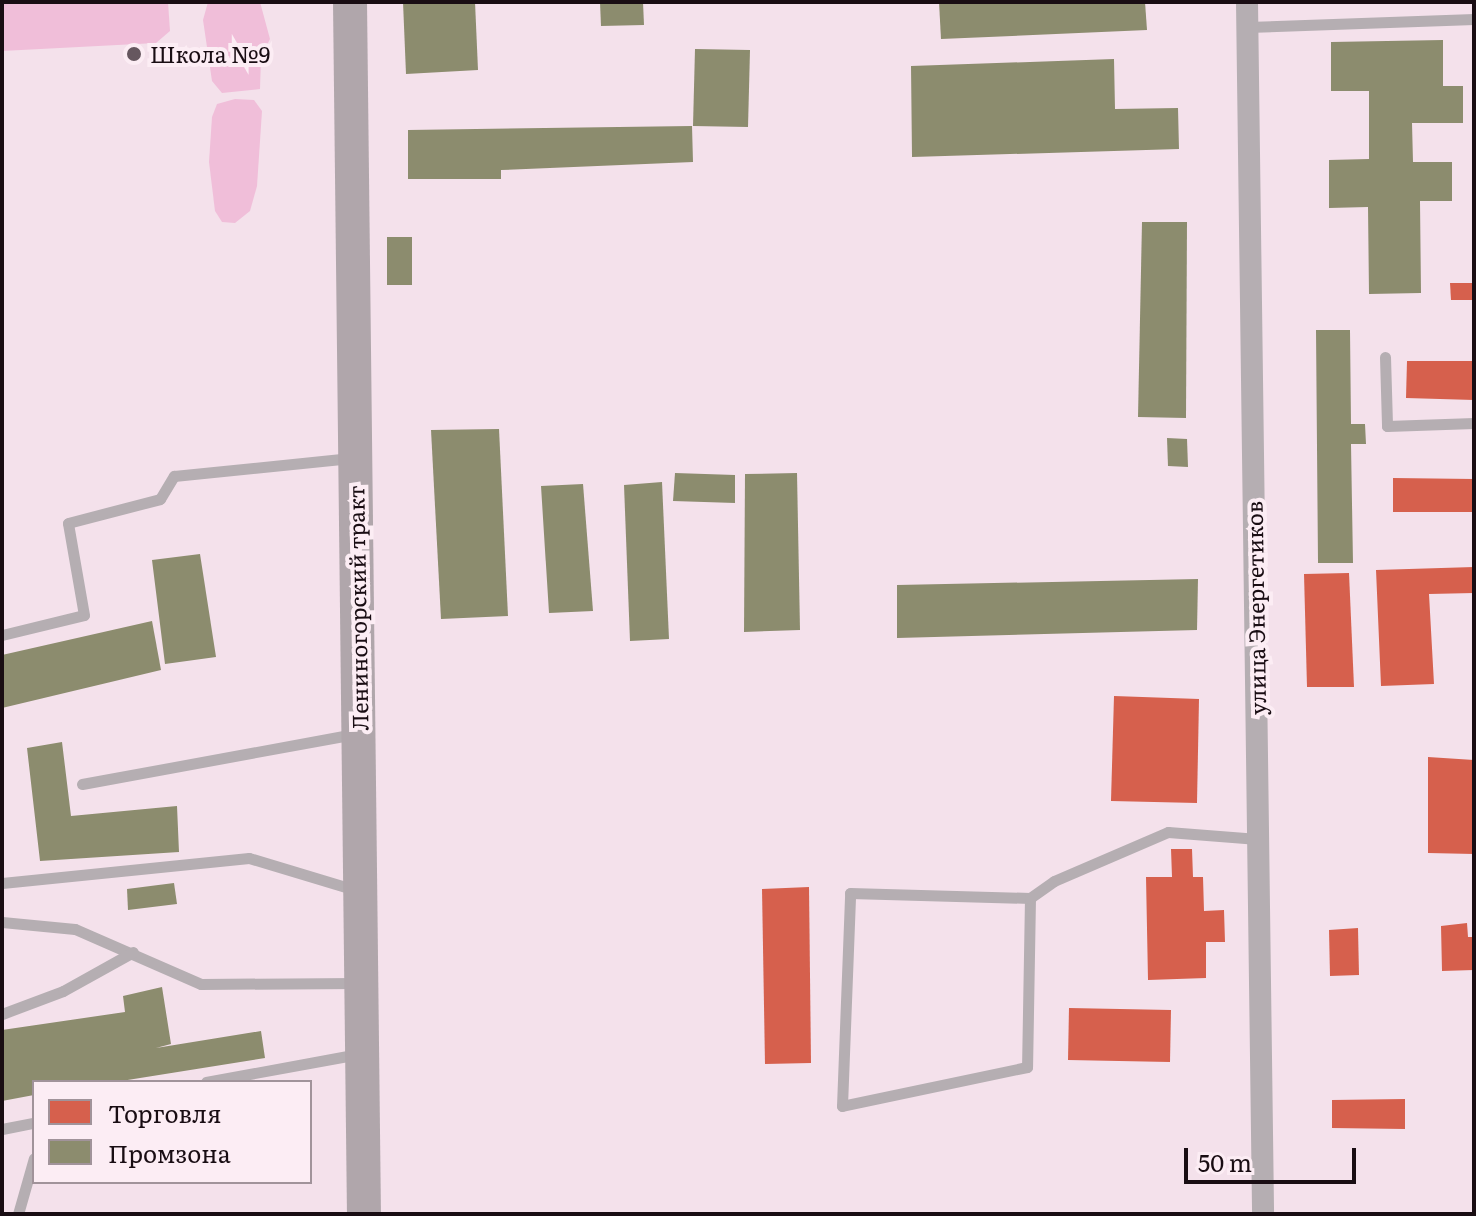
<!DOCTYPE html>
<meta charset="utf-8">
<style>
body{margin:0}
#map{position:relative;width:1476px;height:1216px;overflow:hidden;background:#f4e1eb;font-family:Literata,serif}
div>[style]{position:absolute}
.green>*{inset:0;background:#f0bed9}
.shops>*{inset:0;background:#d6604d}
.industry>*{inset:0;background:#8c8c6e}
.lane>*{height:11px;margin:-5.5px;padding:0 5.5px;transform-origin:5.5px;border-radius:5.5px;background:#b5aeb2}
.street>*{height:22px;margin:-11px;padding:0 11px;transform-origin:11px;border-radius:11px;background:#b5aeb2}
.primary>*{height:34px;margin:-17px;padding:0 17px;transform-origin:17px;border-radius:17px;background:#b0a6ab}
.dots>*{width:22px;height:22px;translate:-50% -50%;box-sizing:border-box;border:4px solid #fcedf4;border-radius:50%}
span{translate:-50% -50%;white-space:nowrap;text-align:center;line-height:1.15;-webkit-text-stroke:8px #fcedf4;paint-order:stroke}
.poi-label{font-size:22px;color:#190d13}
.left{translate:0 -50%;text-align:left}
.street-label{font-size:22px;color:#190d13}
.frame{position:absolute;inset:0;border:4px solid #190d13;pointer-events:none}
.legend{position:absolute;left:32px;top:1080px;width:280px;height:104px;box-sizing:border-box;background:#fcedf4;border:2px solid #a1939a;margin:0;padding:10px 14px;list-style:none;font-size:24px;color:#190d13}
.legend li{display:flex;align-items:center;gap:16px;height:40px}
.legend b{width:40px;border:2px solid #a1939a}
.scale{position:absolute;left:1184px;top:1148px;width:172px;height:36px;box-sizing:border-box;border:4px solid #190d13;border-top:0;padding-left:10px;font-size:24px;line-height:28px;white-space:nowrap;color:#190d13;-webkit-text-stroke:6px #fcedf4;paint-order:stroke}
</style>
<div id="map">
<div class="green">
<i style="clip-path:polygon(2px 2px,168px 2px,170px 31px,156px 43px,2px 51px)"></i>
<i style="clip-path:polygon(208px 2px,260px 2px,270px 39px,261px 57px,260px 89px,222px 93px,212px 81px,203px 20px)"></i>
<i style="clip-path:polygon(235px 99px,254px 100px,262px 111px,257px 186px,250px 211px,235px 223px,222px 222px,215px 211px,209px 162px,212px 117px,217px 104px)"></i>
</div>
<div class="shops">
<i style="clip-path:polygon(1450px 283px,1474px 283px,1474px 300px,1451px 300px)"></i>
<i style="clip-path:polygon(1407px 361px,1474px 361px,1474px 400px,1406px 398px)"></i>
<i style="clip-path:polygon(1393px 478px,1474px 479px,1474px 512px,1393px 512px)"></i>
<i style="clip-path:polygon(1474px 567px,1474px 593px,1429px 594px,1434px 684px,1381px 686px,1376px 570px)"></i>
<i style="clip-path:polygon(1349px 573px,1354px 687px,1307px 687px,1304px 574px)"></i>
<i style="clip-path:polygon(1114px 696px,1199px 699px,1197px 803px,1111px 801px)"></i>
<i style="clip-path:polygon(1428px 757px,1474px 760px,1474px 854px,1428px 853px)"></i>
<i style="clip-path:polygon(1171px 849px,1192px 849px,1193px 877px,1203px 877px,1204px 911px,1224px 910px,1225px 942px,1206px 942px,1206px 978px,1148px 980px,1146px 877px,1172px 877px)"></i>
<i style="clip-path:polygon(809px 887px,811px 1063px,765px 1064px,762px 889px)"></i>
<i style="clip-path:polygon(1467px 923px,1468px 937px,1474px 937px,1474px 970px,1442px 971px,1441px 926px)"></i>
<i style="clip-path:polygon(1358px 928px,1359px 975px,1330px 976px,1329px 930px)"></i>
<i style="clip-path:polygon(1069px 1008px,1171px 1010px,1170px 1062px,1068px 1060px)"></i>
<i style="clip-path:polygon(1405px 1099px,1405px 1129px,1332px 1128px,1332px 1100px)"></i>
</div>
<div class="industry">
<i style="clip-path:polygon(403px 2px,475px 2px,478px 70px,406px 74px)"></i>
<i style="clip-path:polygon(600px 2px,643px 2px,644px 25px,601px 26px)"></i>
<i style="clip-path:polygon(939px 2px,1145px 2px,1147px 30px,941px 39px)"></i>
<i style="clip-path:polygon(1443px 40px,1443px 86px,1463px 86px,1463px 123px,1412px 123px,1413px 162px,1452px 162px,1452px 201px,1420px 201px,1421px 293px,1369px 294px,1368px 207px,1329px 208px,1329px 160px,1369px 159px,1369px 91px,1331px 91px,1331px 42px)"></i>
<i style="clip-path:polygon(695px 49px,750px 50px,748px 127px,693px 126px)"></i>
<i style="clip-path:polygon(1114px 59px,1115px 109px,1178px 108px,1179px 149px,912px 157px,911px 66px)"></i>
<i style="clip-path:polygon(692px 126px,693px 162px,501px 170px,501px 179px,408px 179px,408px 130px)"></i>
<i style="clip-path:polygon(1142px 222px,1187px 222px,1186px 418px,1138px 417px)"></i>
<i style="clip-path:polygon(387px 237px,412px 237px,412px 285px,387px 285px)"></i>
<i style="clip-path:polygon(1316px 330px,1350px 330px,1351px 424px,1365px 424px,1366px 444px,1351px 444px,1353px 563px,1318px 563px)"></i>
<i style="clip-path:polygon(499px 429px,508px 616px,441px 619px,431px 430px)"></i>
<i style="clip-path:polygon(1167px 438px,1187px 439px,1188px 467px,1168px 466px)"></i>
<i style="clip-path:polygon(675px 473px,735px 475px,735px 503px,673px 501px)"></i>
<i style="clip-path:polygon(797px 473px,800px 630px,744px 632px,745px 474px)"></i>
<i style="clip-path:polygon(662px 482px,669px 639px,630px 641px,624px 485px)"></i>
<i style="clip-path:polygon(583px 484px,593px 611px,549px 613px,541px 486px)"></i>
<i style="clip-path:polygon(200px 554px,216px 657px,165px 664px,152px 560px)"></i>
<i style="clip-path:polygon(1198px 579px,1197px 630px,897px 638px,897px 585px)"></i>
<i style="clip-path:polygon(152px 621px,161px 670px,2px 708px,2px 655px)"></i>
<i style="clip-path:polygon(62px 742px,71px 816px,177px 806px,179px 852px,40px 861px,27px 748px)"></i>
<i style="clip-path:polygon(174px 883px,177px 904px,128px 910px,127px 889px)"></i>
<i style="clip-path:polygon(162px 987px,171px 1044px,156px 1048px,261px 1031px,265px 1058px,115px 1082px,34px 1082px,34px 1095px,2px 1101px,2px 1030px,125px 1012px,123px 996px)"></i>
</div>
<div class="lane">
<i style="left:1247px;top:27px;width:227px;rotate:-2deg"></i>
<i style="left:1385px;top:357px;width:69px;rotate:88.3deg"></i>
<i style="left:1387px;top:426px;width:87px;rotate:-2deg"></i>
<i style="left:2px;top:635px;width:84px;rotate:-13.7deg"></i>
<i style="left:84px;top:615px;width:93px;rotate:-99.9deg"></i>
<i style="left:68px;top:523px;width:95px;rotate:-14.6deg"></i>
<i style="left:160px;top:499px;width:27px;rotate:-59deg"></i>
<i style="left:174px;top:476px;width:178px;rotate:-5.8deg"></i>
<i style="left:82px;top:784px;width:277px;rotate:-10.4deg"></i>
<i style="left:2px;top:883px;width:248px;rotate:-5.8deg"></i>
<i style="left:249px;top:858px;width:112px;rotate:16.7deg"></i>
<i style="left:1030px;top:898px;width:169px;rotate:91deg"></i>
<i style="left:1027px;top:1067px;width:189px;rotate:168.1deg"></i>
<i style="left:842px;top:1106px;width:213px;rotate:-87.8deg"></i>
<i style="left:850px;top:893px;width:180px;rotate:1.6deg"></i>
<i style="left:1030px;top:898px;width:29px;rotate:-35deg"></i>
<i style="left:1054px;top:881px;width:124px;rotate:-23.3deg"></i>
<i style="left:1168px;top:832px;width:90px;rotate:4.4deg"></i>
<i style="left:2px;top:922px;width:73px;rotate:5.5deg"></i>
<i style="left:75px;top:929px;width:137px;rotate:23.6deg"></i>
<i style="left:201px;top:984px;width:156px;rotate:-0.4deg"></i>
<i style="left:2px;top:1014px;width:65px;rotate:-20.7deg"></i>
<i style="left:63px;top:991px;width:80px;rotate:-29.1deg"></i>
<i style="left:206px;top:1082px;width:155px;rotate:-10.4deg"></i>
<i style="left:2px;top:1129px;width:33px;rotate:-11deg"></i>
<i style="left:18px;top:1214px;width:58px;rotate:-74.1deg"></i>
</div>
<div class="street">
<i style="left:1247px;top:2px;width:1212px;rotate:89.24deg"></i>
</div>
<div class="primary">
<i style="left:350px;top:2px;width:1212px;rotate:89.34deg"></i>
</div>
<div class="dots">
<i style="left:134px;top:54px;background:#66575f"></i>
</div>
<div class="poi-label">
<span class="left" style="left:150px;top:54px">Школа №9</span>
</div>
<div class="street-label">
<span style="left:357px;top:608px;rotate:-91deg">Лениногорский тракт</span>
<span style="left:1255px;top:608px;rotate:-91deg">улица Энергетиков</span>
</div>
<div class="frame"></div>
<ul class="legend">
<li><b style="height:22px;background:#d6604d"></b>Торговля</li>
<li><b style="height:22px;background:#8c8c6e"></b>Промзона</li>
</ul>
<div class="scale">50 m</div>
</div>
